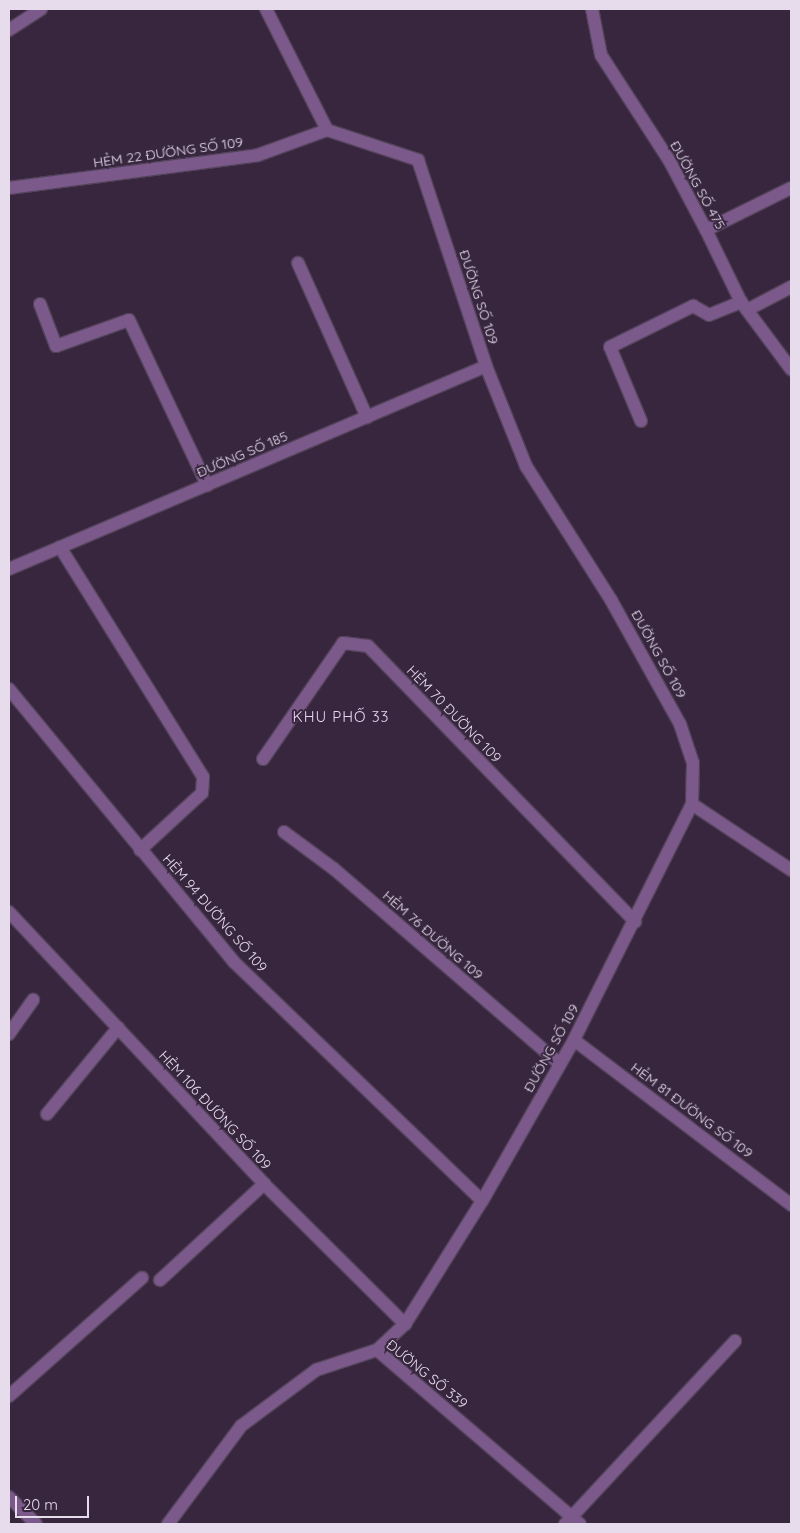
<!DOCTYPE html>
<meta charset="utf-8">
<style>
body{margin:0}
#map{position:relative;width:800px;height:1533px;overflow:hidden;background:#37263e;font-family:Quicksand,sans-serif}
div>[style]{position:absolute}
.roads{filter:drop-shadow(1px 0 #53435a) drop-shadow(-1px 0 #53435a) drop-shadow(0 1px #53435a) drop-shadow(0 -1px #53435a)}
.service>*{height:12px;margin:-6px;padding:0 6px;transform-origin:6px;border-radius:6px;background:#7b598a}
.minor>*{height:12px;margin:-6px;padding:0 6px;transform-origin:6px;border-radius:6px;background:#7b598a}
span{translate:-50% -50%;white-space:nowrap;text-align:center;line-height:1.15;-webkit-text-stroke:4px #37263e;paint-order:stroke}
.street-label{font-size:14px;color:#e6dceb}
.neighbourhood-label{font-size:15px;color:#ead5f4;letter-spacing:1px}
.frame{position:absolute;inset:0;border:10px solid #e6dceb;pointer-events:none}
.scale{position:absolute;left:15px;top:1496px;width:74px;height:22px;box-sizing:border-box;border:2px solid #e6dceb;border-top:0;padding-left:6px;font-size:15px;line-height:18px;white-space:nowrap;color:#e6dceb;-webkit-text-stroke:4px #37263e;paint-order:stroke}
</style>
<div id="map">
<div class="roads">
<div class="service">
<i style="left:9px;top:30px;width:38px;rotate:-33deg"></i>
<i style="left:706px;top:230px;width:95px;rotate:-26.3deg"></i>
<i style="left:298px;top:263px;width:169px;rotate:65.9deg"></i>
<i style="left:747px;top:310px;width:50px;rotate:-27.6deg"></i>
<i style="left:641px;top:421px;width:80px;rotate:-112.7deg"></i>
<i style="left:610px;top:347px;width:93px;rotate:-26.3deg"></i>
<i style="left:693px;top:306px;width:18px;rotate:29deg"></i>
<i style="left:709px;top:315px;width:35px;rotate:-22deg"></i>
<i style="left:60px;top:547px;width:271px;rotate:58.1deg"></i>
<i style="left:284px;top:832px;width:62px;rotate:36.5deg"></i>
<i style="left:334px;top:869px;width:298px;rotate:40.8deg"></i>
<i style="left:47px;top:1114px;width:112px;rotate:-50.5deg"></i>
<i style="left:160px;top:1280px;width:142px;rotate:-42.7deg"></i>
<i style="left:9px;top:1396px;width:178px;rotate:-41.6deg"></i>
</div>
<div class="minor">
<i style="left:266px;top:9px;width:136px;rotate:63.2deg"></i>
<i style="left:327px;top:130px;width:96px;rotate:18.2deg"></i>
<i style="left:418px;top:160px;width:217px;rotate:71.7deg"></i>
<i style="left:486px;top:366px;width:108px;rotate:68.2deg"></i>
<i style="left:526px;top:466px;width:159px;rotate:57.6deg"></i>
<i style="left:611px;top:600px;width:142px;rotate:60.9deg"></i>
<i style="left:680px;top:724px;width:41px;rotate:71.6deg"></i>
<i style="left:693px;top:763px;width:41px;rotate:91.4deg"></i>
<i style="left:692px;top:804px;width:264px;rotate:116.6deg"></i>
<i style="left:574px;top:1040px;width:185px;rotate:119.7deg"></i>
<i style="left:482px;top:1201px;width:145px;rotate:122deg"></i>
<i style="left:405px;top:1324px;width:38px;rotate:137deg"></i>
<i style="left:592px;top:9px;width:47px;rotate:78.9deg"></i>
<i style="left:601px;top:55px;width:125px;rotate:57.1deg"></i>
<i style="left:669px;top:160px;width:79px;rotate:62.1deg"></i>
<i style="left:706px;top:230px;width:80px;rotate:64.1deg"></i>
<i style="left:741px;top:302px;width:84px;rotate:53.3deg"></i>
<i style="left:9px;top:188px;width:251px;rotate:-7.5deg"></i>
<i style="left:258px;top:155px;width:73px;rotate:-19.9deg"></i>
<i style="left:40px;top:304px;width:45px;rotate:69.1deg"></i>
<i style="left:56px;top:346px;width:77px;rotate:-19.6deg"></i>
<i style="left:129px;top:320px;width:183px;rotate:64.7deg"></i>
<i style="left:9px;top:569px;width:518px;rotate:-23.05deg"></i>
<i style="left:9px;top:689px;width:354px;rotate:50.5deg"></i>
<i style="left:234px;top:962px;width:344px;rotate:43.9deg"></i>
<i style="left:263px;top:759px;width:141px;rotate:-55.4deg"></i>
<i style="left:343px;top:643px;width:25px;rotate:7deg"></i>
<i style="left:368px;top:646px;width:384px;rotate:45.9deg"></i>
<i style="left:692px;top:804px;width:119px;rotate:33.7deg"></i>
<i style="left:140px;top:850px;width:84px;rotate:-42.6deg"></i>
<i style="left:202px;top:793px;width:16px;rotate:-86deg"></i>
<i style="left:9px;top:912px;width:373px;rotate:46.8deg"></i>
<i style="left:264px;top:1184px;width:199px;rotate:44.8deg"></i>
<i style="left:9px;top:1034px;width:42px;rotate:-54.8deg"></i>
<i style="left:574px;top:1040px;width:273px;rotate:37.2deg"></i>
<i style="left:9px;top:1497px;width:38px;rotate:45deg"></i>
<i style="left:168px;top:1524px;width:122px;rotate:-53.3deg"></i>
<i style="left:241px;top:1426px;width:94px;rotate:-36.7deg"></i>
<i style="left:316px;top:1370px;width:64px;rotate:-18.2deg"></i>
<i style="left:377px;top:1350px;width:267px;rotate:40.6deg"></i>
<i style="left:565px;top:1524px;width:250px;rotate:-47.1deg"></i>
</div>
</div>
<div class="street-label">
<span style="left:168px;top:152px;rotate:-8deg">HẺM 22 ĐƯỜNG SỐ 109</span>
<span style="left:698px;top:185px;rotate:61deg">ĐƯỜNG SỐ 475</span>
<span style="left:479px;top:297px;rotate:72deg">ĐƯỜNG SỐ 109</span>
<span style="left:242px;top:454px;rotate:-23deg">ĐƯỜNG SỐ 185</span>
<span style="left:659px;top:654px;rotate:61deg">ĐƯỜNG SỐ 109</span>
<span style="left:454px;top:714px;rotate:46deg">HẺM 70 ĐƯỜNG 109</span>
<span style="left:215px;top:913px;rotate:49deg">HẺM 94 ĐƯỜNG SỐ 109</span>
<span style="left:433px;top:935px;rotate:41deg">HẺM 76 ĐƯỜNG 109</span>
<span style="left:551px;top:1048px;rotate:-61deg">ĐƯỜNG SỐ 109</span>
<span style="left:215px;top:1110px;rotate:47deg">HẺM 106 ĐƯỜNG SỐ 109</span>
<span style="left:692px;top:1110px;rotate:37deg">HẺM 81 ĐƯỜNG SỐ 109</span>
<span style="left:427px;top:1374px;rotate:39deg">ĐƯỜNG SỐ 339</span>
</div>
<div class="neighbourhood-label">
<span style="left:341px;top:717px">KHU PHỐ 33</span>
</div>
<div class="frame"></div>
<div class="scale">20 m</div>
</div>
